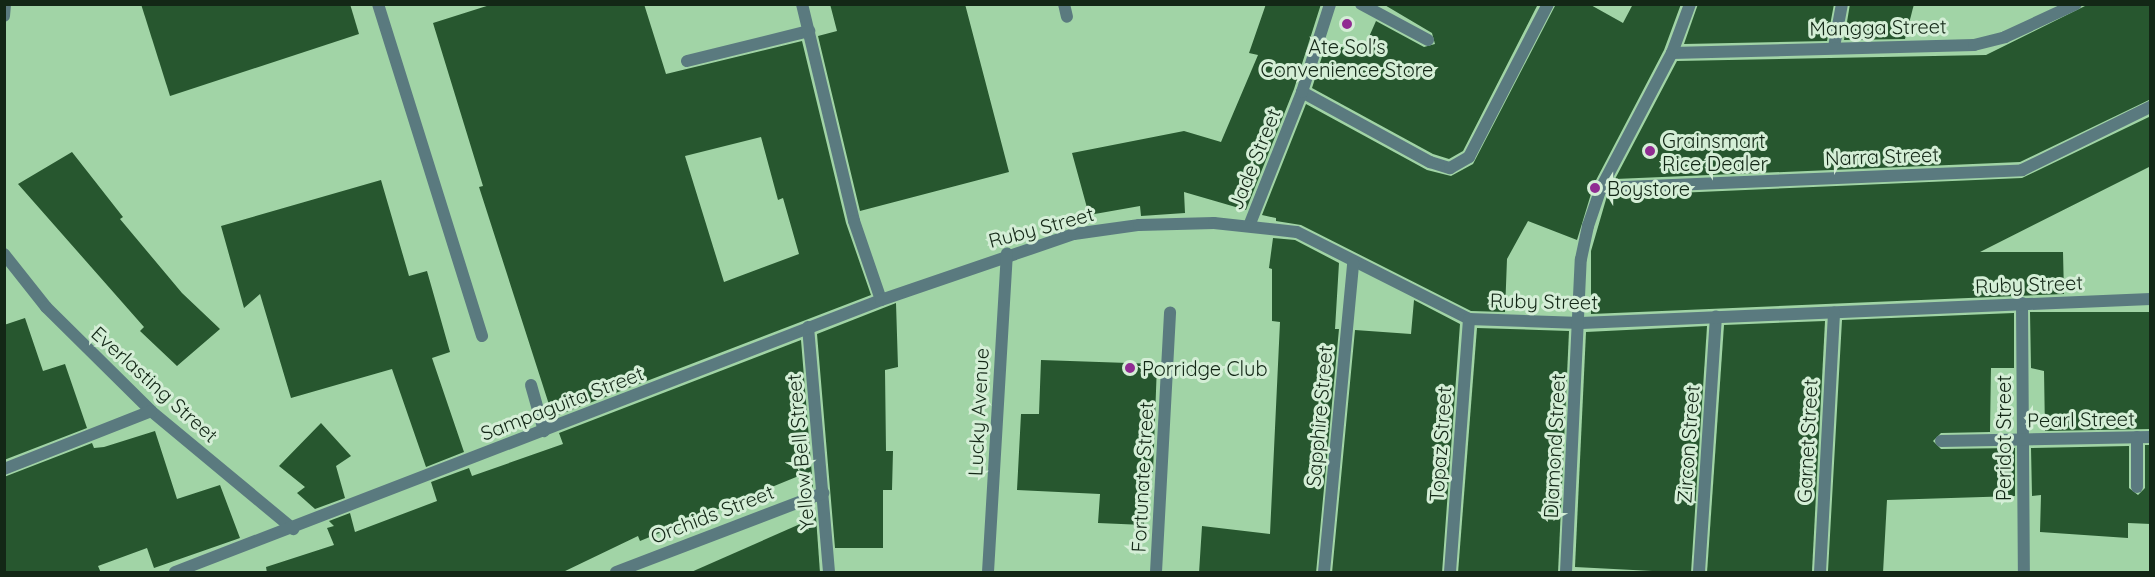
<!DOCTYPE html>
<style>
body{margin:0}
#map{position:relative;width:2155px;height:577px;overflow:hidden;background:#a1d4a6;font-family:Quicksand,sans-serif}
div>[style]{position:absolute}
.building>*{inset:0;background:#27572f}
.lane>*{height:12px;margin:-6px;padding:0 6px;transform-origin:6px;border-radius:6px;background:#5a7a7f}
.street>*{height:12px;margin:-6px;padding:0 6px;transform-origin:6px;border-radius:6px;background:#5a7a7f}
.dots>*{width:16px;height:16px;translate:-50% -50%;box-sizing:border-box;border:3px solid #d4eed6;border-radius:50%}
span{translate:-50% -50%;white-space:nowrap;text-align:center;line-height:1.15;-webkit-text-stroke:6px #d4eed6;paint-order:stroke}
.street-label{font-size:20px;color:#132716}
.poi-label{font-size:20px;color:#132716}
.left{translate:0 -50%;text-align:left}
.frame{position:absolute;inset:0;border:6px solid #132716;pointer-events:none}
</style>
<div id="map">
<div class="building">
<i style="clip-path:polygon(141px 4px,350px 4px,359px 34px,170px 96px)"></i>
<i style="clip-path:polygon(evenodd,493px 4px,644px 4px,666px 74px,802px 41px,846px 223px,871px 295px,553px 417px,479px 187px,483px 186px,433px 23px,493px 4px,761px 137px,778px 200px,783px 198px,799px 254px,724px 282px,685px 156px,761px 137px)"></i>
<i style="clip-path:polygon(830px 4px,965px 4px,1009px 172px,860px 211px,818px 36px,837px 31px)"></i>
<i style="clip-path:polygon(1266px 4px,1321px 4px,1294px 89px,1246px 210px,1184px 192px,1185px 213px,1141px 216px,1140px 206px,1089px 215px,1072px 153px,1184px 131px,1221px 142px,1258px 55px,1249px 53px)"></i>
<i style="clip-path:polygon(1383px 4px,1538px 4px,1463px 151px,1449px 159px,1433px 154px,1312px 88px,1327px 41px,1361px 55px,1376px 21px,1424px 47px,1435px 44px,1432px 33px)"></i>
<i style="clip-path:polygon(1556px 4px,1589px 4px,1623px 23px,1633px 4px,1681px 4px,1664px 50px,1594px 184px,1577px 240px,1528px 221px,1507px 259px,1505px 312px,1471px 311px,1301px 225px,1276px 221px,1276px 218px,1262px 215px,1306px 104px,1427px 170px,1451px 176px,1473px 164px)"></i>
<i style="clip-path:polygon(1698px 4px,1834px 4px,1827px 41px,1684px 44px)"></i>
<i style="clip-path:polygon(1850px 4px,1914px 4px,1905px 39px,1844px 40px)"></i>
<i style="clip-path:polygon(2089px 4px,2151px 4px,2151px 99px,2020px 162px,1615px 179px,1677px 61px,1986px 55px)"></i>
<i style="clip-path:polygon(2151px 116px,2151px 166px,1980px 252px,2063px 252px,2064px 294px,1591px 314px,1591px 251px,1607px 196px,2022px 178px)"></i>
<i style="clip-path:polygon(72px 152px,123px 217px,120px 219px,182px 293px,220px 329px,177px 366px,140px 331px,144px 327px,18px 184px)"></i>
<i style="clip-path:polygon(381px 180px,409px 276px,427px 271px,450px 352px,432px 358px,464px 452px,426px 467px,392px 369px,291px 398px,260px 294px,244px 308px,221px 226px)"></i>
<i style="clip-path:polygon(1273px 238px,1295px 240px,1339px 263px,1335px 329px,1339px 329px,1316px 573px,1199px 573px,1202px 526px,1270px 534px,1280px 322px,1272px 321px,1272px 269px,1269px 268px)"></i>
<i style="clip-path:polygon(1414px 300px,1460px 324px,1442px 573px,1332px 573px,1355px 330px,1411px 334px)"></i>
<i style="clip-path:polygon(896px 303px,898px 367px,885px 370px,886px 451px,893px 451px,892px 490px,883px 490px,883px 548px,835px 548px,817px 334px)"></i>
<i style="clip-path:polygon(2030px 312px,2151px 312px,2151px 429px,2045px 431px,2044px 371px,2031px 368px)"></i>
<i style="clip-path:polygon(2014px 313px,2014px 368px,1991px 368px,1990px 432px,1941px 433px,1933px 441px,1941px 449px,2015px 448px,2015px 496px,1887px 500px,1883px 573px,1828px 571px,1842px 320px)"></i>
<i style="clip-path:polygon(25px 318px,43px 371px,65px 364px,87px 428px,4px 460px,4px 325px)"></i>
<i style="clip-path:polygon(1825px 321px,1812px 571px,1707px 573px,1724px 325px)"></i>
<i style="clip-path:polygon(1707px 326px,1691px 573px,1575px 567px,1586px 332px)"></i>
<i style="clip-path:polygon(1477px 328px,1569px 331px,1558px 573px,1458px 573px)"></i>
<i style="clip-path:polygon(801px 340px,813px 488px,806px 473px,640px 541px,638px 536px,561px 573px,267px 573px,266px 567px,334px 545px,327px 528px,334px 526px,329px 521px,350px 513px,355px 532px,437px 501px,431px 482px,469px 468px,472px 476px,563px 444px,559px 433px)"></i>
<i style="clip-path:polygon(1041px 360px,1157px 364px,1153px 472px,1148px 472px,1144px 525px,1098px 523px,1100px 494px,1017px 490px,1021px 414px,1039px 414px)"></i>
<i style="clip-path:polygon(321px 423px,351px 456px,336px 466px,345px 498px,315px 509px,297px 493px,305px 487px,279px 466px)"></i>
<i style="clip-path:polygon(155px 431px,177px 499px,220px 485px,240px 538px,154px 568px,147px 548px,98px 566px,101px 573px,4px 573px,4px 477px,92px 443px,94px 448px,104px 447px)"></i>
<i style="clip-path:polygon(2145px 445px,2151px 445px,2151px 524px,2128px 523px,2128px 538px,2040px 532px,2041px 495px,2032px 496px,2031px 448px,2129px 446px,2129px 488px,2138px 495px,2145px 488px)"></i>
<i style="clip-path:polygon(816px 517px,820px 573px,689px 573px)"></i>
</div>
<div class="lane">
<i style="left:1361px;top:4px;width:76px;rotate:28.2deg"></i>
<i style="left:687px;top:61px;width:126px;rotate:-13.8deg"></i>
<i style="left:1699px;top:572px;width:256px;rotate:-86.2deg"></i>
</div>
<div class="street">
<i style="left:378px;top:4px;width:348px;rotate:72.6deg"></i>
<i style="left:802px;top:4px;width:223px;rotate:76.5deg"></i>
<i style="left:854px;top:221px;width:83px;rotate:71.1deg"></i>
<i style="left:1064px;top:4px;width:13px;rotate:77deg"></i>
<i style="left:4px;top:16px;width:12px;rotate:-85deg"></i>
<i style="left:1834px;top:47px;width:44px;rotate:-79.5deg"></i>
<i style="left:1672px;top:53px;width:302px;rotate:-1.5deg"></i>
<i style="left:1974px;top:45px;width:32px;rotate:-14deg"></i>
<i style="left:2005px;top:37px;width:78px;rotate:-24.9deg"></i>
<i style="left:1302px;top:92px;width:146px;rotate:28.7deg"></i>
<i style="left:1430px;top:162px;width:21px;rotate:17deg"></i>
<i style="left:1450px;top:168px;width:22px;rotate:-30deg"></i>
<i style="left:1469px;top:157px;width:172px;rotate:-62.7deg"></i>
<i style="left:1601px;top:188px;width:421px;rotate:-2.4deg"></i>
<i style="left:2022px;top:170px;width:143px;rotate:-26.2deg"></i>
<i style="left:1249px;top:226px;width:144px;rotate:-68.4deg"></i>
<i style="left:1302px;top:92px;width:92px;rotate:-72.3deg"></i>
<i style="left:4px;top:254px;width:68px;rotate:51.6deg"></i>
<i style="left:46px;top:307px;width:148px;rotate:44.7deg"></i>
<i style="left:151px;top:411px;width:185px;rotate:39.7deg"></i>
<i style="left:2022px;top:303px;width:269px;rotate:89.6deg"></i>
<i style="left:808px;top:327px;width:246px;rotate:85.1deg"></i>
<i style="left:531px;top:385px;width:48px;rotate:74.2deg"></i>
<i style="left:1941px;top:441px;width:209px;rotate:-1.1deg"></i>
<i style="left:4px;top:469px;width:158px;rotate:-21.5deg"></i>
<i style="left:2137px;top:487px;width:50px;rotate:-90deg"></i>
<i style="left:175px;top:572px;width:757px;rotate:-21.07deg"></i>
<i style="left:881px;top:300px;width:204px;rotate:-18.9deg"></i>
<i style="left:1074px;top:234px;width:66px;rotate:-7.9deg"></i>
<i style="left:1139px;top:225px;width:75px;rotate:-1.5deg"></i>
<i style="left:1214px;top:223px;width:83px;rotate:6.2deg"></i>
<i style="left:1297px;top:232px;width:193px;rotate:26.8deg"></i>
<i style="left:1469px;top:319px;width:112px;rotate:2deg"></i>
<i style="left:1581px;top:323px;width:570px;rotate:-2.42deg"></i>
<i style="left:616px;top:572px;width:222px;rotate:-20.9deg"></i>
<i style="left:988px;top:572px;width:319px;rotate:-86.6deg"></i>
<i style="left:1156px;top:572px;width:260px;rotate:-86.9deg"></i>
<i style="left:1324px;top:572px;width:310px;rotate:-84.6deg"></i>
<i style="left:1450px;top:572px;width:254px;rotate:-85.7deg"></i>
<i style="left:1566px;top:572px;width:313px;rotate:-87.3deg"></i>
<i style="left:1581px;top:259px;width:34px;rotate:-78deg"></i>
<i style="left:1588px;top:226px;width:40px;rotate:-71.1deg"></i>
<i style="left:1601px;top:188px;width:153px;rotate:-62.3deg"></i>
<i style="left:1672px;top:53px;width:52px;rotate:-69.8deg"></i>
<i style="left:1820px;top:572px;width:260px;rotate:-86.9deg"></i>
</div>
<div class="dots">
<i style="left:1347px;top:24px;background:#902c92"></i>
<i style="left:1650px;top:151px;background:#902c92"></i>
<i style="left:1595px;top:188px;background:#902c92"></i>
<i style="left:1130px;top:368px;background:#902c92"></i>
</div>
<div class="street-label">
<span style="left:1878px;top:27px;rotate:-1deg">Mangga Street</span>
<span style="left:1882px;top:156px;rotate:-2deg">Narra Street</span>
<span style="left:1254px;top:159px;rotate:-68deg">Jade Street</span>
<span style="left:1041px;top:227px;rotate:-15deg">Ruby Street</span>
<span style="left:2029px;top:284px;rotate:-2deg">Ruby Street</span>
<span style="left:1544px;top:301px;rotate:1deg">Ruby Street</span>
<span style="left:155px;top:384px;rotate:42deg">Everlasting Street</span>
<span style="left:562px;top:403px;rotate:-21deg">Sampaguita Street</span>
<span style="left:978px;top:412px;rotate:-87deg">Lucky Avenue</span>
<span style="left:1319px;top:416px;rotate:-85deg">Sapphire Street</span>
<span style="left:2081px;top:419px;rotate:-1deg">Pearl Street</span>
<span style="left:2003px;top:438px;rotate:-90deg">Peridot Street</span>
<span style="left:1807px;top:441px;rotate:-87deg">Garnet Street</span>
<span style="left:1440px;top:444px;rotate:-86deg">Topaz Street</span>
<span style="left:1688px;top:444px;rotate:-86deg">Zircon Street</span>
<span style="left:1554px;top:446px;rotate:-87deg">Diamond Street</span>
<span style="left:800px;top:452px;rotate:-95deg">Yellow Bell Street</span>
<span style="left:1142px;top:477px;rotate:-87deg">Fortunate Street</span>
<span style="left:712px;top:514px;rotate:-21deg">Orchids Street</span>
</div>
<div class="poi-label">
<span style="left:1347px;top:58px">Ate Sol's<br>Convenience Store</span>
<span class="left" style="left:1662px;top:152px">Grainsmart<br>Rice Dealer</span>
<span class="left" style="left:1607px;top:188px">Boystore</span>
<span class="left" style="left:1142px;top:368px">Porridge Club</span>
</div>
<div class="frame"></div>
</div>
